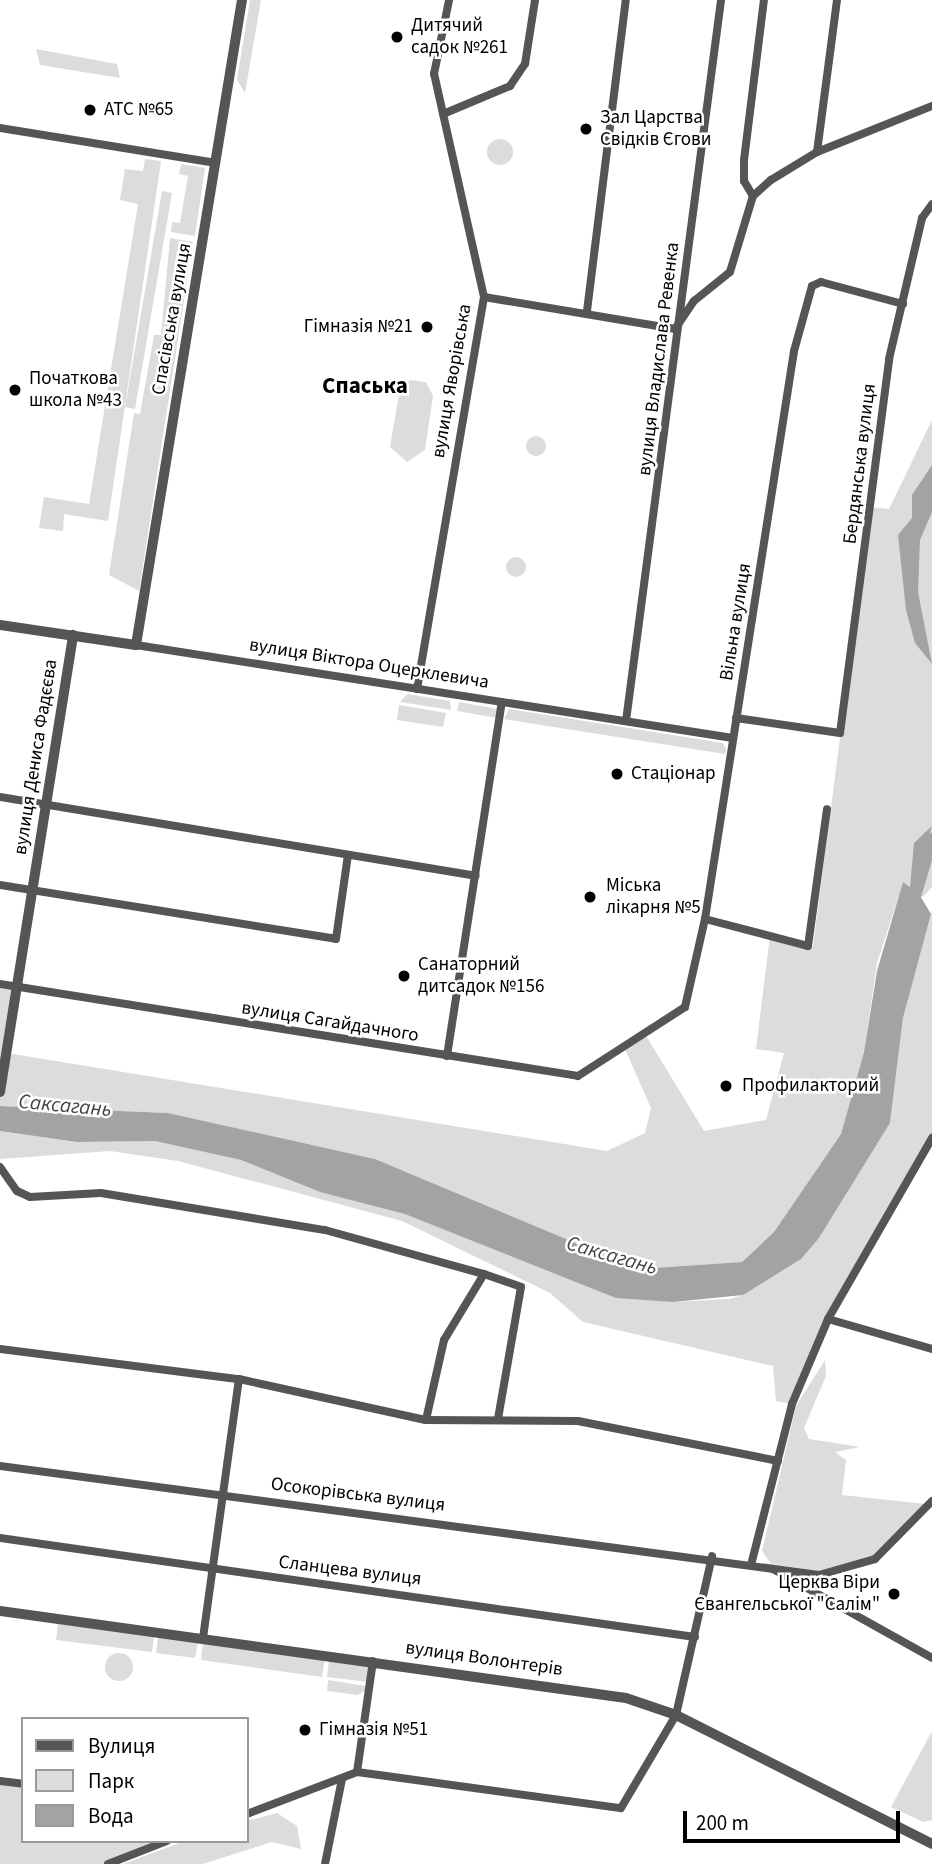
<!DOCTYPE html>
<meta charset="utf-8">
<style>
body{margin:0}
#map{position:relative;width:932px;height:1864px;overflow:hidden;background:#fff;font-family:"Source Sans 3",sans-serif}
div>[style]{position:absolute}
.green>*{inset:0;background:#dcdcdc}
.round{border-radius:50%}
.water>*{inset:0;background:#a3a3a3}
.river>*{height:12px;margin:-6px;padding:0 6px;transform-origin:6px;border-radius:6px;background:#a3a3a3}
.minor>*{height:8px;margin:-4px;padding:0 4px;transform-origin:4px;border-radius:4px;background:#555}
.tertiary>*{height:10px;margin:-5px;padding:0 5px;transform-origin:5px;border-radius:5px;background:#555}
.dots>*{width:19px;height:19px;translate:-50% -50%;box-sizing:border-box;border:4px solid #fff;border-radius:50%}
span{translate:-50% -50%;white-space:nowrap;text-align:center;line-height:1.15;-webkit-text-stroke:5px #fff;paint-order:stroke}
.poi-label{font-size:19px;color:#000}
.left{translate:0 -50%;text-align:left}
.right{translate:-100% -50%;text-align:right}
.street-label{font-size:19px;color:#000}
.water-label{font-size:21px;color:#444;font-style:italic}
.quarter-label{font-size:23px;color:#000;font-weight:700}
.legend{position:absolute;left:21px;top:1717px;width:228px;height:126px;box-sizing:border-box;background:#fff;border:2px solid #999;margin:0;padding:9px 12px;list-style:none;font-size:21px;color:#000}
.legend li{display:flex;align-items:center;gap:14px;height:35px}
.legend b{width:35px;border:2px solid #999}
.scale{position:absolute;left:683px;top:1811px;width:217px;height:32px;box-sizing:border-box;border:4px solid #000;border-top:0;padding-left:9px;font-size:21px;line-height:24px;white-space:nowrap;color:#000;-webkit-text-stroke:5px #fff;paint-order:stroke}
</style>
<div id="map">
<div class="green">
<i style="clip-path:polygon(250px 0,261px 0,245px 93px,237px 80px)"></i>
<i style="clip-path:polygon(36px 49px,117px 64px,120px 78px,40px 65px)"></i>
<i class="round" style="left:487px;top:139px;width:26px;height:26px"></i>
<i style="clip-path:polygon(145px 159px,161px 161px,108px 521px,64px 514px,63px 531px,39px 528px,44px 497px,89px 504px,138px 204px,120px 200px,125px 169px,143px 171px)"></i>
<i style="clip-path:polygon(181px 164px,205px 168px,195px 236px,171px 232px,172px 222px,180px 223px,188px 176px,179px 174px)"></i>
<i style="clip-path:polygon(162px 191px,172px 193px,135px 409px,125px 407px)"></i>
<i style="clip-path:polygon(170px 238px,193px 242px,139px 591px,109px 575px,134px 413px,140px 414px,154px 335px,161px 335px)"></i>
<i style="clip-path:polygon(410px 380px,426px 382px,433px 396px,425px 450px,407px 462px,390px 447px,400px 388px)"></i>
<i style="clip-path:polygon(932px 420px,932px 887px,923px 897px,903px 883px,877px 963px,864px 1052px,841px 1134px,774px 1232px,742px 1262px,638px 1269px,375px 1159px,168px 1113px,0 1106px,0 984px,17px 986px,7px 1053px,607px 1151px,645px 1133px,651px 1108px,625px 1049px,645px 1034px,704px 1131px,766px 1120px,784px 1053px,756px 1049px,770px 935px,813px 946px,870px 507px,889px 509px)"></i>
<i class="round" style="left:526px;top:436px;width:20px;height:20px"></i>
<i class="round" style="left:506px;top:557px;width:20px;height:20px"></i>
<i style="clip-path:polygon(407px 694px,450px 701px,451px 710px,400px 702px)"></i>
<i style="clip-path:polygon(459px 702px,498px 709px,497px 718px,457px 711px)"></i>
<i style="clip-path:polygon(399px 705px,446px 713px,443px 727px,397px 720px)"></i>
<i style="clip-path:polygon(509px 709px,723px 743px,726px 749px,725px 754px,504px 719px)"></i>
<i style="clip-path:polygon(932px 910px,932px 1138px,841px 1296px,792px 1404px,776px 1401px,773px 1366px,583px 1322px,550px 1293px,402px 1221px,178px 1161px,110px 1151px,0 1159px,0 1131px,77px 1142px,155px 1141px,241px 1160px,320px 1192px,358px 1198px,673px 1302px,729px 1299px,743px 1295px,819px 1238px,890px 1123px,903px 1018px)"></i>
<i style="clip-path:polygon(825px 1360px,826px 1376px,804px 1428px,809px 1439px,860px 1447px,835px 1452px,846px 1460px,842px 1495px,926px 1504px,873px 1557px,831px 1573px,771px 1564px,762px 1551px,796px 1406px)"></i>
<i style="clip-path:polygon(58px 1624px,154px 1637px,152px 1652px,56px 1640px)"></i>
<i style="clip-path:polygon(158px 1637px,198px 1642px,195px 1658px,156px 1653px)"></i>
<i style="clip-path:polygon(203px 1642px,325px 1658px,322px 1677px,201px 1660px)"></i>
<i class="round" style="left:105px;top:1653px;width:28px;height:28px"></i>
<i style="clip-path:polygon(329px 1660px,370px 1666px,368px 1682px,327px 1677px)"></i>
<i style="clip-path:polygon(328px 1680px,366px 1686px,366px 1690px,358px 1695px,327px 1691px)"></i>
<i style="clip-path:polygon(932px 1731px,932px 1820px,923px 1822px,891px 1807px)"></i>
<i style="clip-path:polygon(0 1781px,23px 1784px,23px 1841px,167px 1841px,108px 1864px,0 1864px)"></i>
<i style="clip-path:polygon(277px 1813px,297px 1826px,301px 1849px,272px 1842px,203px 1864px,123px 1864px,185px 1841px,247px 1841px,247px 1821px)"></i>
</div>
<div class="water">
<i style="clip-path:polygon(932px 465px,932px 512px,920px 540px,918px 592px,932px 664px,915px 643px,906px 610px,898px 535px,912px 518px,912px 495px)"></i>
<i style="clip-path:polygon(932px 826px,919px 868px,919px 894px,931px 914px,903px 1018px,890px 1123px,819px 1238px,801px 1259px,743px 1295px,673px 1302px,616px 1298px,405px 1214px,320px 1192px,241px 1160px,155px 1141px,77px 1142px,0 1131px,0 1106px,168px 1113px,375px 1159px,638px 1269px,742px 1262px,774px 1232px,841px 1134px,864px 1052px,877px 971px,903px 882px,910px 887px,914px 843px)"></i>
</div>
<div class="river">
<i style="left:914px;top:900px;width:64px;rotate:-73.6deg"></i>
</div>
<div class="minor">
<i style="left:443px;top:114px;width:73px;rotate:-22.7deg"></i>
<i style="left:510px;top:86px;width:27px;rotate:-56deg"></i>
<i style="left:525px;top:64px;width:65px;rotate:-81.1deg"></i>
<i style="left:0;top:128px;width:219px;rotate:9.2deg"></i>
<i style="left:817px;top:152px;width:153px;rotate:-82.5deg"></i>
<i style="left:753px;top:196px;width:17px;rotate:-121deg"></i>
<i style="left:744px;top:181px;width:21px;rotate:-90deg"></i>
<i style="left:744px;top:160px;width:161px;rotate:-82.9deg"></i>
<i style="left:484px;top:297px;width:194px;rotate:9.5deg"></i>
<i style="left:675px;top:329px;width:34px;rotate:-56deg"></i>
<i style="left:694px;top:301px;width:46px;rotate:-38.9deg"></i>
<i style="left:730px;top:272px;width:79px;rotate:-73.2deg"></i>
<i style="left:753px;top:196px;width:24px;rotate:-42deg"></i>
<i style="left:771px;top:180px;width:54px;rotate:-31.3deg"></i>
<i style="left:817px;top:152px;width:124px;rotate:-21.8deg"></i>
<i style="left:587px;top:311px;width:313px;rotate:-82.9deg"></i>
<i style="left:136px;top:645px;width:604px;rotate:8.85deg"></i>
<i style="left:417px;top:689px;width:398px;rotate:-80.3deg"></i>
<i style="left:484px;top:297px;width:229px;rotate:-102.6deg"></i>
<i style="left:434px;top:74px;width:76px;rotate:-78.5deg"></i>
<i style="left:736px;top:718px;width:105px;rotate:8.2deg"></i>
<i style="left:840px;top:733px;width:377px;rotate:-82.5deg"></i>
<i style="left:889px;top:359px;width:145px;rotate:-76.8deg"></i>
<i style="left:922px;top:218px;width:17px;rotate:-54deg"></i>
<i style="left:626px;top:721px;width:727px;rotate:-82.49deg"></i>
<i style="left:0;top:797px;width:482px;rotate:9.4deg"></i>
<i style="left:0;top:885px;width:340px;rotate:9.1deg"></i>
<i style="left:336px;top:939px;width:85px;rotate:-81.9deg"></i>
<i style="left:705px;top:919px;width:106px;rotate:14.7deg"></i>
<i style="left:808px;top:946px;width:138px;rotate:-82.1deg"></i>
<i style="left:0;top:984px;width:585px;rotate:9.04deg"></i>
<i style="left:578px;top:1076px;width:127px;rotate:-32.8deg"></i>
<i style="left:685px;top:1007px;width:90px;rotate:-77.2deg"></i>
<i style="left:705px;top:919px;width:575px;rotate:-81.09deg"></i>
<i style="left:794px;top:351px;width:67px;rotate:-74.5deg"></i>
<i style="left:812px;top:286px;width:10px;rotate:-24deg"></i>
<i style="left:821px;top:282px;width:85px;rotate:15deg"></i>
<i style="left:447px;top:1056px;width:358px;rotate:-81.2deg"></i>
<i style="left:0;top:1167px;width:29px;rotate:55deg"></i>
<i style="left:17px;top:1191px;width:14px;rotate:25deg"></i>
<i style="left:30px;top:1197px;width:71px;rotate:-3.2deg"></i>
<i style="left:101px;top:1193px;width:227px;rotate:9.4deg"></i>
<i style="left:325px;top:1230px;width:165px;rotate:15.5deg"></i>
<i style="left:484px;top:1274px;width:77px;rotate:121.2deg"></i>
<i style="left:444px;top:1340px;width:82px;rotate:102.7deg"></i>
<i style="left:426px;top:1420px;width:152px;rotate:0.4deg"></i>
<i style="left:578px;top:1421px;width:204px;rotate:11.3deg"></i>
<i style="left:484px;top:1274px;width:39px;rotate:19deg"></i>
<i style="left:521px;top:1287px;width:134px;rotate:99.9deg"></i>
<i style="left:828px;top:1319px;width:108px;rotate:16.1deg"></i>
<i style="left:0;top:1349px;width:241px;rotate:7.2deg"></i>
<i style="left:239px;top:1379px;width:191px;rotate:12.4deg"></i>
<i style="left:0;top:1466px;width:826px;rotate:7.58deg"></i>
<i style="left:819px;top:1575px;width:58px;rotate:-15.9deg"></i>
<i style="left:875px;top:1559px;width:81px;rotate:-45.5deg"></i>
<i style="left:0;top:1538px;width:702px;rotate:8.11deg"></i>
<i style="left:751px;top:1565px;width:166px;rotate:-75.7deg"></i>
<i style="left:792px;top:1404px;width:92px;rotate:-67deg"></i>
<i style="left:828px;top:1319px;width:209px;rotate:-60.1deg"></i>
<i style="left:773px;top:1569px;width:182px;rotate:29.2deg"></i>
<i style="left:203px;top:1638px;width:261px;rotate:-82.1deg"></i>
<i style="left:357px;top:1772px;width:112px;rotate:-81.8deg"></i>
<i style="left:0;top:1781px;width:23px;rotate:7deg"></i>
<i style="left:247px;top:1814px;width:118px;rotate:-20.9deg"></i>
<i style="left:357px;top:1772px;width:266px;rotate:7.8deg"></i>
<i style="left:621px;top:1808px;width:108px;rotate:-59.4deg"></i>
<i style="left:676px;top:1715px;width:163px;rotate:-77.2deg"></i>
<i style="left:108px;top:1864px;width:63px;rotate:-21.3deg"></i>
<i style="left:325px;top:1864px;width:87px;rotate:-78.7deg"></i>
</div>
<div class="tertiary">
<i style="left:0;top:625px;width:137px;rotate:8.4deg"></i>
<i style="left:136px;top:645px;width:654px;rotate:-80.67deg"></i>
<i style="left:0;top:1092px;width:463px;rotate:-80.9deg"></i>
<i style="left:0;top:1611px;width:632px;rotate:7.91deg"></i>
<i style="left:626px;top:1698px;width:53px;rotate:18.8deg"></i>
<i style="left:676px;top:1715px;width:287px;rotate:26.7deg"></i>
</div>
<div class="dots">
<i style="left:397px;top:37px;background:#000"></i>
<i style="left:90px;top:110px;background:#000"></i>
<i style="left:586px;top:129px;background:#000"></i>
<i style="left:427px;top:327px;background:#000"></i>
<i style="left:15px;top:390px;background:#000"></i>
<i style="left:617px;top:774px;background:#000"></i>
<i style="left:590px;top:897px;background:#000"></i>
<i style="left:404px;top:976px;background:#000"></i>
<i style="left:726px;top:1086px;background:#000"></i>
<i style="left:894px;top:1594px;background:#000"></i>
<i style="left:305px;top:1730px;background:#000"></i>
</div>
<div class="poi-label">
<span class="left" style="left:411px;top:37px">Дитячий<br>садок №261</span>
<span class="left" style="left:104px;top:110px">АТС №65</span>
<span class="left" style="left:600px;top:129px">Зал Царства<br>Свідків Єгови</span>
<span class="right" style="left:413px;top:327px">Гімназія №21</span>
<span class="left" style="left:29px;top:390px">Початкова<br>школа №43</span>
<span class="left" style="left:631px;top:774px">Стаціонар</span>
<span class="left" style="left:606px;top:897px">Міська<br>лікарня №5</span>
<span class="left" style="left:418px;top:976px">Санаторний<br>дитсадок №156</span>
<span class="left" style="left:742px;top:1086px">Профилакторий</span>
<span class="right" style="left:880px;top:1594px">Церква Віри<br>Євангельської "Салім"</span>
<span class="left" style="left:319px;top:1730px">Гімназія №51</span>
</div>
<div class="street-label">
<span style="left:172px;top:319px;rotate:-80deg">Спасівська вулиця</span>
<span style="left:659px;top:359px;rotate:-83deg">вулиця Владислава Ревенка</span>
<span style="left:452px;top:381px;rotate:-80deg">вулиця Яворівська</span>
<span style="left:860px;top:464px;rotate:-83deg">Бердянська вулиця</span>
<span style="left:736px;top:622px;rotate:-81deg">Вільна вулиця</span>
<span style="left:369px;top:664px;rotate:9deg">вулиця Віктора Оцерклевича</span>
<span style="left:36px;top:757px;rotate:-81deg">вулиця Дениса Фадєєва</span>
<span style="left:330px;top:1022px;rotate:9deg">вулиця Сагайдачного</span>
<span style="left:358px;top:1495px;rotate:7deg">Осокорівська вулиця</span>
<span style="left:350px;top:1571px;rotate:7deg">Сланцева вулиця</span>
<span style="left:484px;top:1659px;rotate:8deg">вулиця Волонтерів</span>
</div>
<div class="water-label">
<span style="left:65px;top:1105px;rotate:5deg">Саксагань</span>
<span style="left:612px;top:1255px;rotate:16deg">Саксагань</span>
</div>
<div class="quarter-label">
<span style="left:365px;top:386px">Спаська</span>
</div>
<ul class="legend">
<li><b style="height:9px;background:#555"></b>Вулиця</li>
<li><b style="height:19px;background:#dcdcdc"></b>Парк</li>
<li><b style="height:19px;background:#a3a3a3"></b>Вода</li>
</ul>
<div class="scale">200 m</div>
</div>
